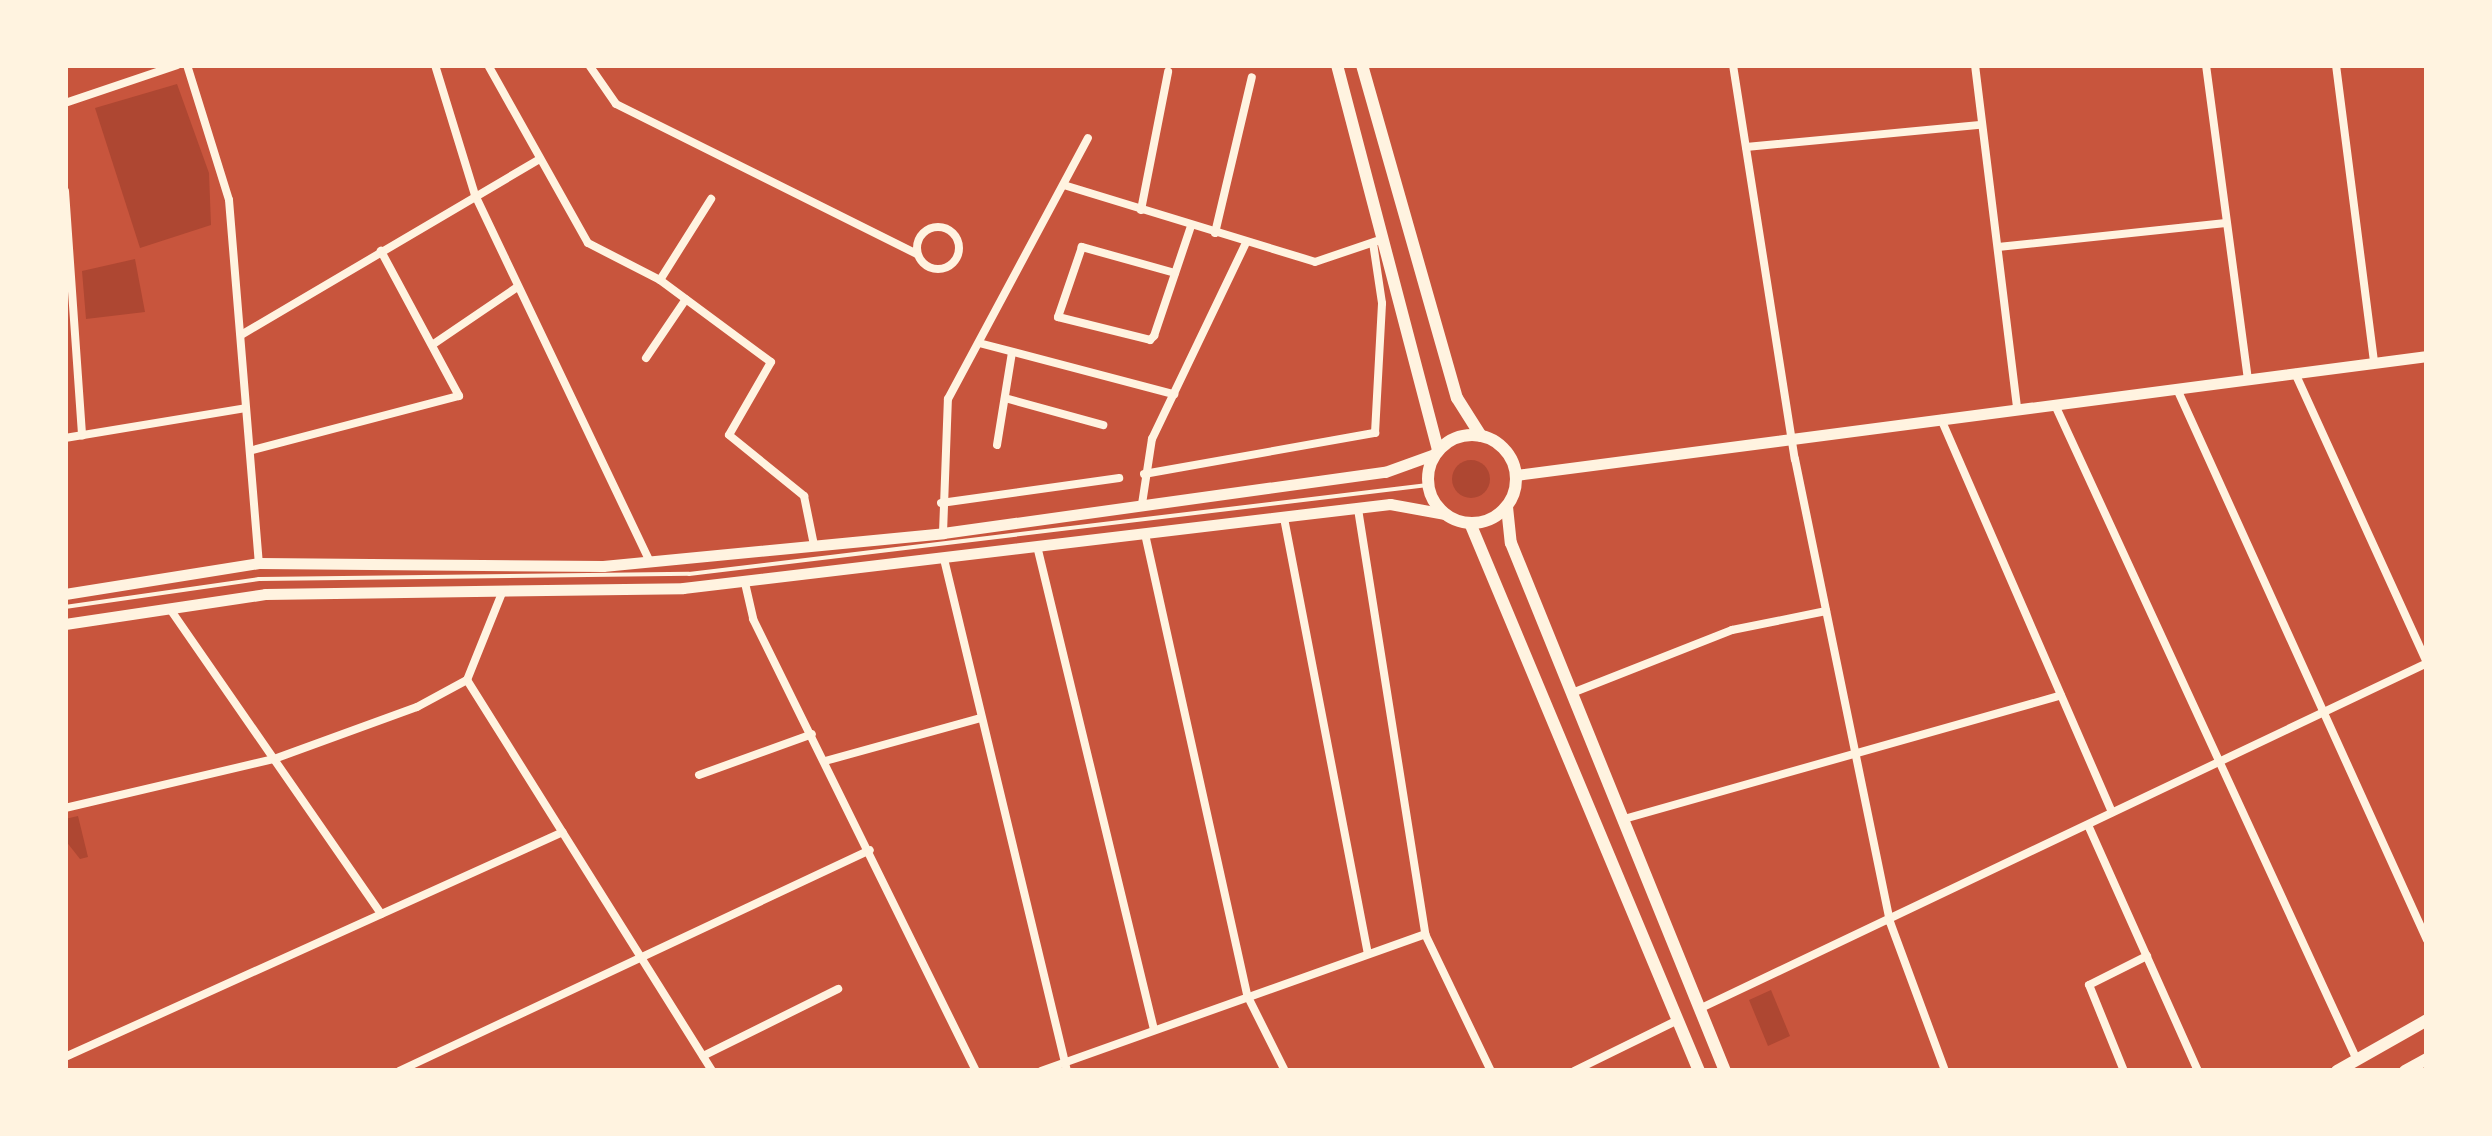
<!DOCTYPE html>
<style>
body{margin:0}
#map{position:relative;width:2492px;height:1136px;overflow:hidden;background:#c8553d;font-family:"Alegreya Sans",sans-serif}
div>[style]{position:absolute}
.green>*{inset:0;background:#ae4732}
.round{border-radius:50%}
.service>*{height:4px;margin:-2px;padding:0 2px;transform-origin:2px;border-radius:2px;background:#fff3e0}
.minor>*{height:8px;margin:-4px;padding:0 4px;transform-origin:4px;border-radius:4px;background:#fff3e0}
.minor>.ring{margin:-4px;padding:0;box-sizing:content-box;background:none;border:8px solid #fff3e0;border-radius:50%}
.secondary>*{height:11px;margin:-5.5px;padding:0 5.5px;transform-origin:5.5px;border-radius:5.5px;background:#fff3e0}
.primary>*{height:12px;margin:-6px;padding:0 6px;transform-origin:6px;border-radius:6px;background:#fff3e0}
.primary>.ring{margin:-6px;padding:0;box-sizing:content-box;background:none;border:12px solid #fff3e0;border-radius:50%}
span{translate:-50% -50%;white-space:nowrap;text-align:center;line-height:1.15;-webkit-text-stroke:10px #fff3e0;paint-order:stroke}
.frame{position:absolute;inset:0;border:68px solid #fff3e0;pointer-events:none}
</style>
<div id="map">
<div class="green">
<i style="clip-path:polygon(177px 84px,209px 173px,211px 225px,140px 248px,95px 108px)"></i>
<i style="clip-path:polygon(135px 259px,145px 312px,86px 319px,82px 271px)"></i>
<i class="round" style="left:1452px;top:460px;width:38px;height:38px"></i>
<i style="clip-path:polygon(78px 816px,88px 857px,80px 859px,65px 840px,65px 819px)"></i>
<i style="clip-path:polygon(1771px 990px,1790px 1036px,1768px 1046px,1749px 1000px)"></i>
</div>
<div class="service">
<i style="left:65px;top:607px;width:196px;rotate:-8.2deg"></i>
<i style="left:259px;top:579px;width:430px;rotate:-0.7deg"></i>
<i style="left:689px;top:574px;width:744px;rotate:-6.87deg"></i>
</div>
<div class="minor">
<i style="left:187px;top:65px;width:141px;rotate:72.7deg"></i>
<i style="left:229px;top:200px;width:364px;rotate:85.3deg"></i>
<i style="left:435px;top:65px;width:136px;rotate:72.9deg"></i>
<i style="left:475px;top:195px;width:407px;rotate:64.5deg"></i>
<i style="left:488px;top:65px;width:204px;rotate:60.7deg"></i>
<i style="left:588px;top:243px;width:81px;rotate:27.2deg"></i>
<i style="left:660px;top:280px;width:138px;rotate:36.5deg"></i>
<i style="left:771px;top:362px;width:84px;rotate:119.9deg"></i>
<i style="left:729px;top:435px;width:97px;rotate:39.1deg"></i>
<i style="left:804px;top:496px;width:50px;rotate:78.5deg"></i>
<i style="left:589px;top:65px;width:47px;rotate:55.3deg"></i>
<i style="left:616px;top:104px;width:336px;rotate:26.5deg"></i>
<i style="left:1733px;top:65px;width:399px;rotate:81.1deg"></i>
<i style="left:1795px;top:459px;width:473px;rotate:78.4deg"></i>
<i style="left:1890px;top:922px;width:159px;rotate:69.7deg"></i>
<i style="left:1975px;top:65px;width:347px;rotate:83deg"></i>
<i style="left:2206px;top:65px;width:316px;rotate:82.4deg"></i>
<i style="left:2336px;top:65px;width:300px;rotate:82.7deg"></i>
<i style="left:65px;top:103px;width:118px;rotate:-18.7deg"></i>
<i style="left:1746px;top:147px;width:235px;rotate:-5.4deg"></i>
<i style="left:1067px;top:186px;width:259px;rotate:17deg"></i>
<i style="left:1315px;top:262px;width:65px;rotate:-18.7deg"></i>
<i style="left:65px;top:191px;width:245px;rotate:86deg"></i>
<i style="left:1141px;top:210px;width:141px;rotate:-78.9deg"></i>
<i class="ring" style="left:917px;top:227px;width:34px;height:34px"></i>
<i style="left:1215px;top:233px;width:160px;rotate:-76.7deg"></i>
<i style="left:1998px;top:247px;width:229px;rotate:-6deg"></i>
<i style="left:1175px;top:273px;width:97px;rotate:-164.4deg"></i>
<i style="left:1082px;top:247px;width:74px;rotate:108.9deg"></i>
<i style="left:1058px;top:317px;width:95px;rotate:14deg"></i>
<i style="left:1150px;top:340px;width:6px;rotate:-45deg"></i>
<i style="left:1154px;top:336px;width:116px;rotate:-71.4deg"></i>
<i style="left:660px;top:280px;width:96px;rotate:-57.8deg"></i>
<i style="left:241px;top:335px;width:347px;rotate:-30.5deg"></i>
<i style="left:435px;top:343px;width:98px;rotate:-34.2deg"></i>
<i style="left:979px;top:343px;width:202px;rotate:14.7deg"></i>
<i style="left:646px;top:358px;width:71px;rotate:-55.9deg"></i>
<i style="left:2295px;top:373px;width:319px;rotate:65.5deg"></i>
<i style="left:2177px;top:389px;width:605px;rotate:65.6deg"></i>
<i style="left:1005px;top:398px;width:102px;rotate:15.4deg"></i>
<i style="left:2055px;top:405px;width:721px;rotate:65.25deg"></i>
<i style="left:1941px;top:419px;width:429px;rotate:66.5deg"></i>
<i style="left:65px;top:438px;width:183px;rotate:-9.4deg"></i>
<i style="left:997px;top:445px;width:94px;rotate:-80.8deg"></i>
<i style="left:253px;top:450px;width:213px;rotate:-14.7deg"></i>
<i style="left:459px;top:396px;width:165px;rotate:-118.3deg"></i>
<i style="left:1144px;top:474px;width:235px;rotate:-10.1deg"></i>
<i style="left:1375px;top:433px;width:130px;rotate:-86.9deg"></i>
<i style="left:1382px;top:303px;width:61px;rotate:-98.5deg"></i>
<i style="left:941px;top:503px;width:180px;rotate:-8deg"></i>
<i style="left:1142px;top:504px;width:66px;rotate:-81.3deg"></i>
<i style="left:1152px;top:439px;width:217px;rotate:-64.4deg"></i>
<i style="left:1358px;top:509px;width:430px;rotate:81deg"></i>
<i style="left:1425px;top:934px;width:152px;rotate:64.3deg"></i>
<i style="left:1284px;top:518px;width:444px;rotate:79.1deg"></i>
<i style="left:943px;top:533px;width:134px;rotate:-87.9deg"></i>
<i style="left:948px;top:399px;width:296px;rotate:-61.8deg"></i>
<i style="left:1145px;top:534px;width:474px;rotate:77.5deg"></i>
<i style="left:1248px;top:997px;width:83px;rotate:63.4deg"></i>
<i style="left:1037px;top:546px;width:498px;rotate:76.4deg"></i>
<i style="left:944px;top:559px;width:527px;rotate:76.49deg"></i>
<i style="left:745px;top:583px;width:37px;rotate:77deg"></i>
<i style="left:753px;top:619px;width:504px;rotate:63.74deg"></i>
<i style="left:170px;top:609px;width:371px;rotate:55.3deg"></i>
<i style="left:467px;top:680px;width:461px;rotate:57.9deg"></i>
<i style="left:1572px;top:693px;width:172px;rotate:-21.5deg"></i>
<i style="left:1732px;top:630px;width:96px;rotate:-11.4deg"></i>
<i style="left:825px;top:761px;width:162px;rotate:-15.4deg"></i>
<i style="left:699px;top:775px;width:120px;rotate:-19.9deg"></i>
<i style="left:65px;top:808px;width:215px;rotate:-13.2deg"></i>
<i style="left:274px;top:759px;width:152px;rotate:-20deg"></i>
<i style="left:417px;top:707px;width:57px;rotate:-28.4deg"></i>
<i style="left:467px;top:680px;width:94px;rotate:-68.1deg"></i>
<i style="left:1624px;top:819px;width:454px;rotate:-15.8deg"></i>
<i style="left:2088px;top:825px;width:269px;rotate:65.9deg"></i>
<i style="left:1699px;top:1009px;width:806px;rotate:-25.42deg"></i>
<i style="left:703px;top:1056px;width:151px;rotate:-26.4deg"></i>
<i style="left:65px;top:1057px;width:546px;rotate:-24.31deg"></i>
<i style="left:399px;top:1071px;width:520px;rotate:-25.14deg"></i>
<i style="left:1041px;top:1071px;width:408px;rotate:-19.6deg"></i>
<i style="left:1574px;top:1071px;width:116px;rotate:-26.1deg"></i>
<i style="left:2124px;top:1071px;width:93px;rotate:-112.1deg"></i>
<i style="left:2089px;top:985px;width:65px;rotate:-26.6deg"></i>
</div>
<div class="secondary">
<i style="left:1516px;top:475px;width:919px;rotate:-7.44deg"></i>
<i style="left:65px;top:594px;width:196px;rotate:-9.1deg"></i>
<i style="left:259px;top:563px;width:344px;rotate:0.5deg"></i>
<i style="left:603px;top:566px;width:342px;rotate:-5.5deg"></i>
<i style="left:943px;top:533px;width:446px;rotate:-7.9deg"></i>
<i style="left:1385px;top:472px;width:53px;rotate:-19.8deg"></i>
<i style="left:65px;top:624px;width:202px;rotate:-8.5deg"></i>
<i style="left:265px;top:594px;width:418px;rotate:-0.8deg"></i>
<i style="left:683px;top:588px;width:712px;rotate:-6.78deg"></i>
<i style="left:1390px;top:504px;width:56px;rotate:10.3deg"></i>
</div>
<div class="primary">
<i style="left:1337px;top:65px;width:398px;rotate:75.3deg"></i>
<i style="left:1362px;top:65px;width:346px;rotate:74.1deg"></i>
<i style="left:1457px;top:398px;width:45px;rotate:57.7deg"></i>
<i class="ring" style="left:1428px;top:435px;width:76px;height:76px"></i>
<i style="left:1507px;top:507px;width:36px;rotate:84deg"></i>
<i style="left:1511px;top:543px;width:570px;rotate:67.94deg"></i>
<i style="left:1470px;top:523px;width:594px;rotate:67.32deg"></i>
<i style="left:2337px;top:1071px;width:103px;rotate:-29.5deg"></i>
<i style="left:2405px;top:1071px;width:25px;rotate:-29deg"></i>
</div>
<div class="frame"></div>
</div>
